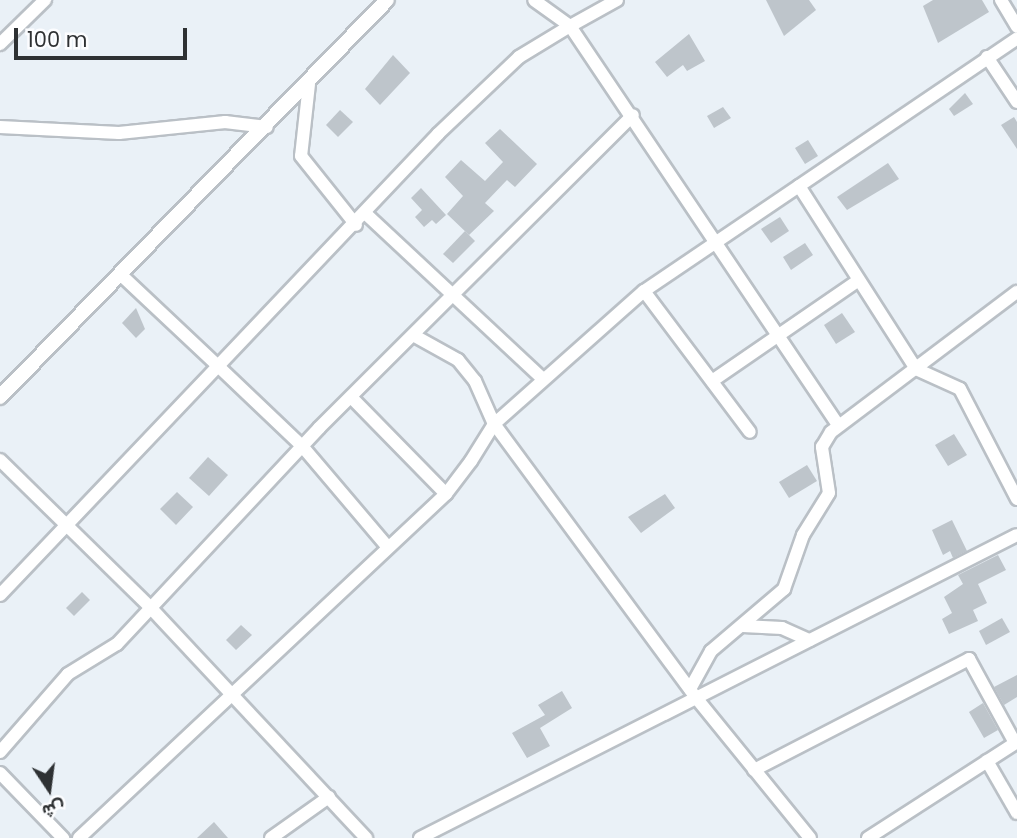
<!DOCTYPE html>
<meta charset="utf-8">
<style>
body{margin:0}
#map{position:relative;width:1017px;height:838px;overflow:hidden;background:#eaf1f7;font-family:Poppins,Vazirmatn,sans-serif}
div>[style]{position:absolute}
.building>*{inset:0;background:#bec5cb}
.roads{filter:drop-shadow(2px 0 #bac0c6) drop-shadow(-2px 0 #bac0c6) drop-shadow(0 2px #bac0c6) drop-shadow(0 -2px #bac0c6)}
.minor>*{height:12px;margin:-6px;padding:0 6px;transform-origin:6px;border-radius:6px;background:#fff}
.tertiary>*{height:14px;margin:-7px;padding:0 7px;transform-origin:7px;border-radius:7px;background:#fff}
span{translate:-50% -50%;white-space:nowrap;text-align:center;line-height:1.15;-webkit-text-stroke:6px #fcfdff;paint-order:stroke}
.north{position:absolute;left:14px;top:754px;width:70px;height:70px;-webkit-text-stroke:5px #fcfdff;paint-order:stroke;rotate:167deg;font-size:19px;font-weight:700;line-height:28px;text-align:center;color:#2e3133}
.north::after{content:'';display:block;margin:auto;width:24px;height:32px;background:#2e3133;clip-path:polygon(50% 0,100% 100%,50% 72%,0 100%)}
.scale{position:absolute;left:14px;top:28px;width:173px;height:32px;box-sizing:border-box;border:4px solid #2e3133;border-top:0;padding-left:9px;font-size:21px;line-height:24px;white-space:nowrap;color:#2e3133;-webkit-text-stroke:5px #fcfdff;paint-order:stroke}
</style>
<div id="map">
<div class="building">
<i style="clip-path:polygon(766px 0,809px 0,816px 10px,784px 36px)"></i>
<i style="clip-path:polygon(933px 0,982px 0,989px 12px,938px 43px,923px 6px)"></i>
<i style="clip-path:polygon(689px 34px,705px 61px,687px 71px,683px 65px,667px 77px,655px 62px)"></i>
<i style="clip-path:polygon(393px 55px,410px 73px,380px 105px,365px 89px)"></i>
<i style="clip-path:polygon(965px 93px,973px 104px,954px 116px,949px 109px)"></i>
<i style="clip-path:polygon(723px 107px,731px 118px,714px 128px,707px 116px)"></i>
<i style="clip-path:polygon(340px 110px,353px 122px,338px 137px,326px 125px)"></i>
<i style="clip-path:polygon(1014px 117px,1017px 122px,1017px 149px,1001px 125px)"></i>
<i style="clip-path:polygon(500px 129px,537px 164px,515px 187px,507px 180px,485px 203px,494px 211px,469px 235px,447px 214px,463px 196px,445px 177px,461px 160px,485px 181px,503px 162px,485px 143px)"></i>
<i style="clip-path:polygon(808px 140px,818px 156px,805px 164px,795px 148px)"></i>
<i style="clip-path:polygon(888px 163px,899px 179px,847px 210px,837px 197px)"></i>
<i style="clip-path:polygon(421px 188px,446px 215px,436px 224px,432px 220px,424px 227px,415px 217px,422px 210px,411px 198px)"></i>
<i style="clip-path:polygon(780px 217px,789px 231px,771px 243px,761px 229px)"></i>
<i style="clip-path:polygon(465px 231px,475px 241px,453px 263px,443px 254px)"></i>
<i style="clip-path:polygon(805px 243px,813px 255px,791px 270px,783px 257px)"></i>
<i style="clip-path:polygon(136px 308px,145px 329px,136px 338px,122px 323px)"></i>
<i style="clip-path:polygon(842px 313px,855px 332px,836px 344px,824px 325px)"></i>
<i style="clip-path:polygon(954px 434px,967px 455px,948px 466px,935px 445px)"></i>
<i style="clip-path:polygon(208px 457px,228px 475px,209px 496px,189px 478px)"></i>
<i style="clip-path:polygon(807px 465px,817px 481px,789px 498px,779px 482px)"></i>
<i style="clip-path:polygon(177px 492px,193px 507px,176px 525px,160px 509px)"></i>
<i style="clip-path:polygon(665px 494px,675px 508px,641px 533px,628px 517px)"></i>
<i style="clip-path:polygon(952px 520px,967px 551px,953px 558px,950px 551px,943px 555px,932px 530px)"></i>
<i style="clip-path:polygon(998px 555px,1006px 570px,978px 584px,987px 603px,973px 610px,978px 621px,949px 634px,942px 619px,952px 613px,944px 597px,963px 584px,958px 575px)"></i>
<i style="clip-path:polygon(82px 592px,90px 600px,74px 616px,66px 608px)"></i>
<i style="clip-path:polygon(1002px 618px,1010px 632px,986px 645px,979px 631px)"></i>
<i style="clip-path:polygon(241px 625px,252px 635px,236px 650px,226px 640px)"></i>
<i style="clip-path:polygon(1017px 675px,1017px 697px,1004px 705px,994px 687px)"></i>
<i style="clip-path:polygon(562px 691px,572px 708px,540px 728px,550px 746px,527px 758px,512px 733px,545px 715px,538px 705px)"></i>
<i style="clip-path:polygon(983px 703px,998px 730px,984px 738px,969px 712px)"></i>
<i style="clip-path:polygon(214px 822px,228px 838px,197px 838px)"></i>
</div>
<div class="roads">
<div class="minor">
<i style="left:617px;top:0;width:54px;rotate:151deg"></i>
<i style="left:570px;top:26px;width:479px;rotate:56.1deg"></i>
<i style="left:1001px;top:0;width:31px;rotate:59deg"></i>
<i style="left:0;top:44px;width:63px;rotate:-44.4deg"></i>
<i style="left:987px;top:57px;width:54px;rotate:56.3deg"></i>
<i style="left:309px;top:84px;width:72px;rotate:96.3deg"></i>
<i style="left:301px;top:156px;width:88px;rotate:51.4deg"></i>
<i style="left:0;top:127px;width:119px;rotate:2.9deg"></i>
<i style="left:119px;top:133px;width:107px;rotate:-5.9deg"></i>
<i style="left:225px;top:122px;width:42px;rotate:6.8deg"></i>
<i style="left:799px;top:186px;width:217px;rotate:57.4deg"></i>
<i style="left:916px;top:369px;width:48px;rotate:24.4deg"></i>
<i style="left:960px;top:389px;width:124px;rotate:62.6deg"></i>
<i style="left:366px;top:214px;width:239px;rotate:43deg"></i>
<i style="left:644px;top:291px;width:176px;rotate:53.1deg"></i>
<i style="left:712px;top:381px;width:178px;rotate:-34.5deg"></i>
<i style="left:352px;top:398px;width:134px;rotate:45.6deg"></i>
<i style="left:0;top:460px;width:209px;rotate:44.4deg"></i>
<i style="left:149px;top:606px;width:318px;rotate:46.9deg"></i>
<i style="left:386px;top:545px;width:130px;rotate:-130.3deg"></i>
<i style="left:302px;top:446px;width:116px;rotate:-136.4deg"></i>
<i style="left:218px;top:366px;width:320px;rotate:-46.5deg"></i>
<i style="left:438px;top:134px;width:112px;rotate:-43.5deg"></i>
<i style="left:519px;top:57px;width:60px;rotate:-31.3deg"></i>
<i style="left:570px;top:26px;width:44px;rotate:-144.2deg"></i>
<i style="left:0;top:595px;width:316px;rotate:-46.4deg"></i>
<i style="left:218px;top:366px;width:133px;rotate:-136.8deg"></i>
<i style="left:743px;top:626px;width:39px;rotate:3deg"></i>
<i style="left:782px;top:628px;width:30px;rotate:24deg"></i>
<i style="left:690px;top:689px;width:43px;rotate:-61.1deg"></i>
<i style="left:711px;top:651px;width:96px;rotate:-40.3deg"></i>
<i style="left:784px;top:589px;width:57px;rotate:-70.6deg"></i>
<i style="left:803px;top:535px;width:49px;rotate:-58.2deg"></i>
<i style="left:829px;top:493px;width:47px;rotate:-98.7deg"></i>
<i style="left:822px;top:447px;width:17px;rotate:-59deg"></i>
<i style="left:831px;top:432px;width:233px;rotate:-37deg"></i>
<i style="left:0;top:752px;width:103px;rotate:-48.9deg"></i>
<i style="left:68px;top:674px;width:57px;rotate:-31.5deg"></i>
<i style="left:117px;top:644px;width:296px;rotate:-46.9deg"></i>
<i style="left:319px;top:428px;width:443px;rotate:-44.9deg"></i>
<i style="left:987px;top:761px;width:60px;rotate:60deg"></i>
<i style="left:754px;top:770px;width:242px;rotate:-27.3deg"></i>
<i style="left:969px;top:659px;width:96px;rotate:61.3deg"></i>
<i style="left:0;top:773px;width:91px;rotate:45.9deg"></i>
<i style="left:79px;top:838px;width:503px;rotate:-43.15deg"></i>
<i style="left:446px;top:494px;width:41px;rotate:-52.9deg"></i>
<i style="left:471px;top:461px;width:44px;rotate:-58.1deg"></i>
<i style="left:494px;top:424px;width:47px;rotate:-113.8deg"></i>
<i style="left:475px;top:381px;width:27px;rotate:-129deg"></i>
<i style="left:458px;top:360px;width:51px;rotate:-150.9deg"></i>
<i style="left:271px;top:838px;width:71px;rotate:-35.3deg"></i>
<i style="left:420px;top:838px;width:669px;rotate:-26.91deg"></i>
<i style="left:810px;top:838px;width:179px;rotate:-129.1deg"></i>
<i style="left:697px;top:699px;width:342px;rotate:-126.4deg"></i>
<i style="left:494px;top:424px;width:200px;rotate:-41.6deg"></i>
<i style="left:644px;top:291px;width:451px;rotate:-34.1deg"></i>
<i style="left:868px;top:838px;width:177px;rotate:-32.8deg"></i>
</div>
<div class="tertiary">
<i style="left:0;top:397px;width:554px;rotate:-45.73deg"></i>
</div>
</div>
<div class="north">ش</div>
<div class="scale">100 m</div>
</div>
